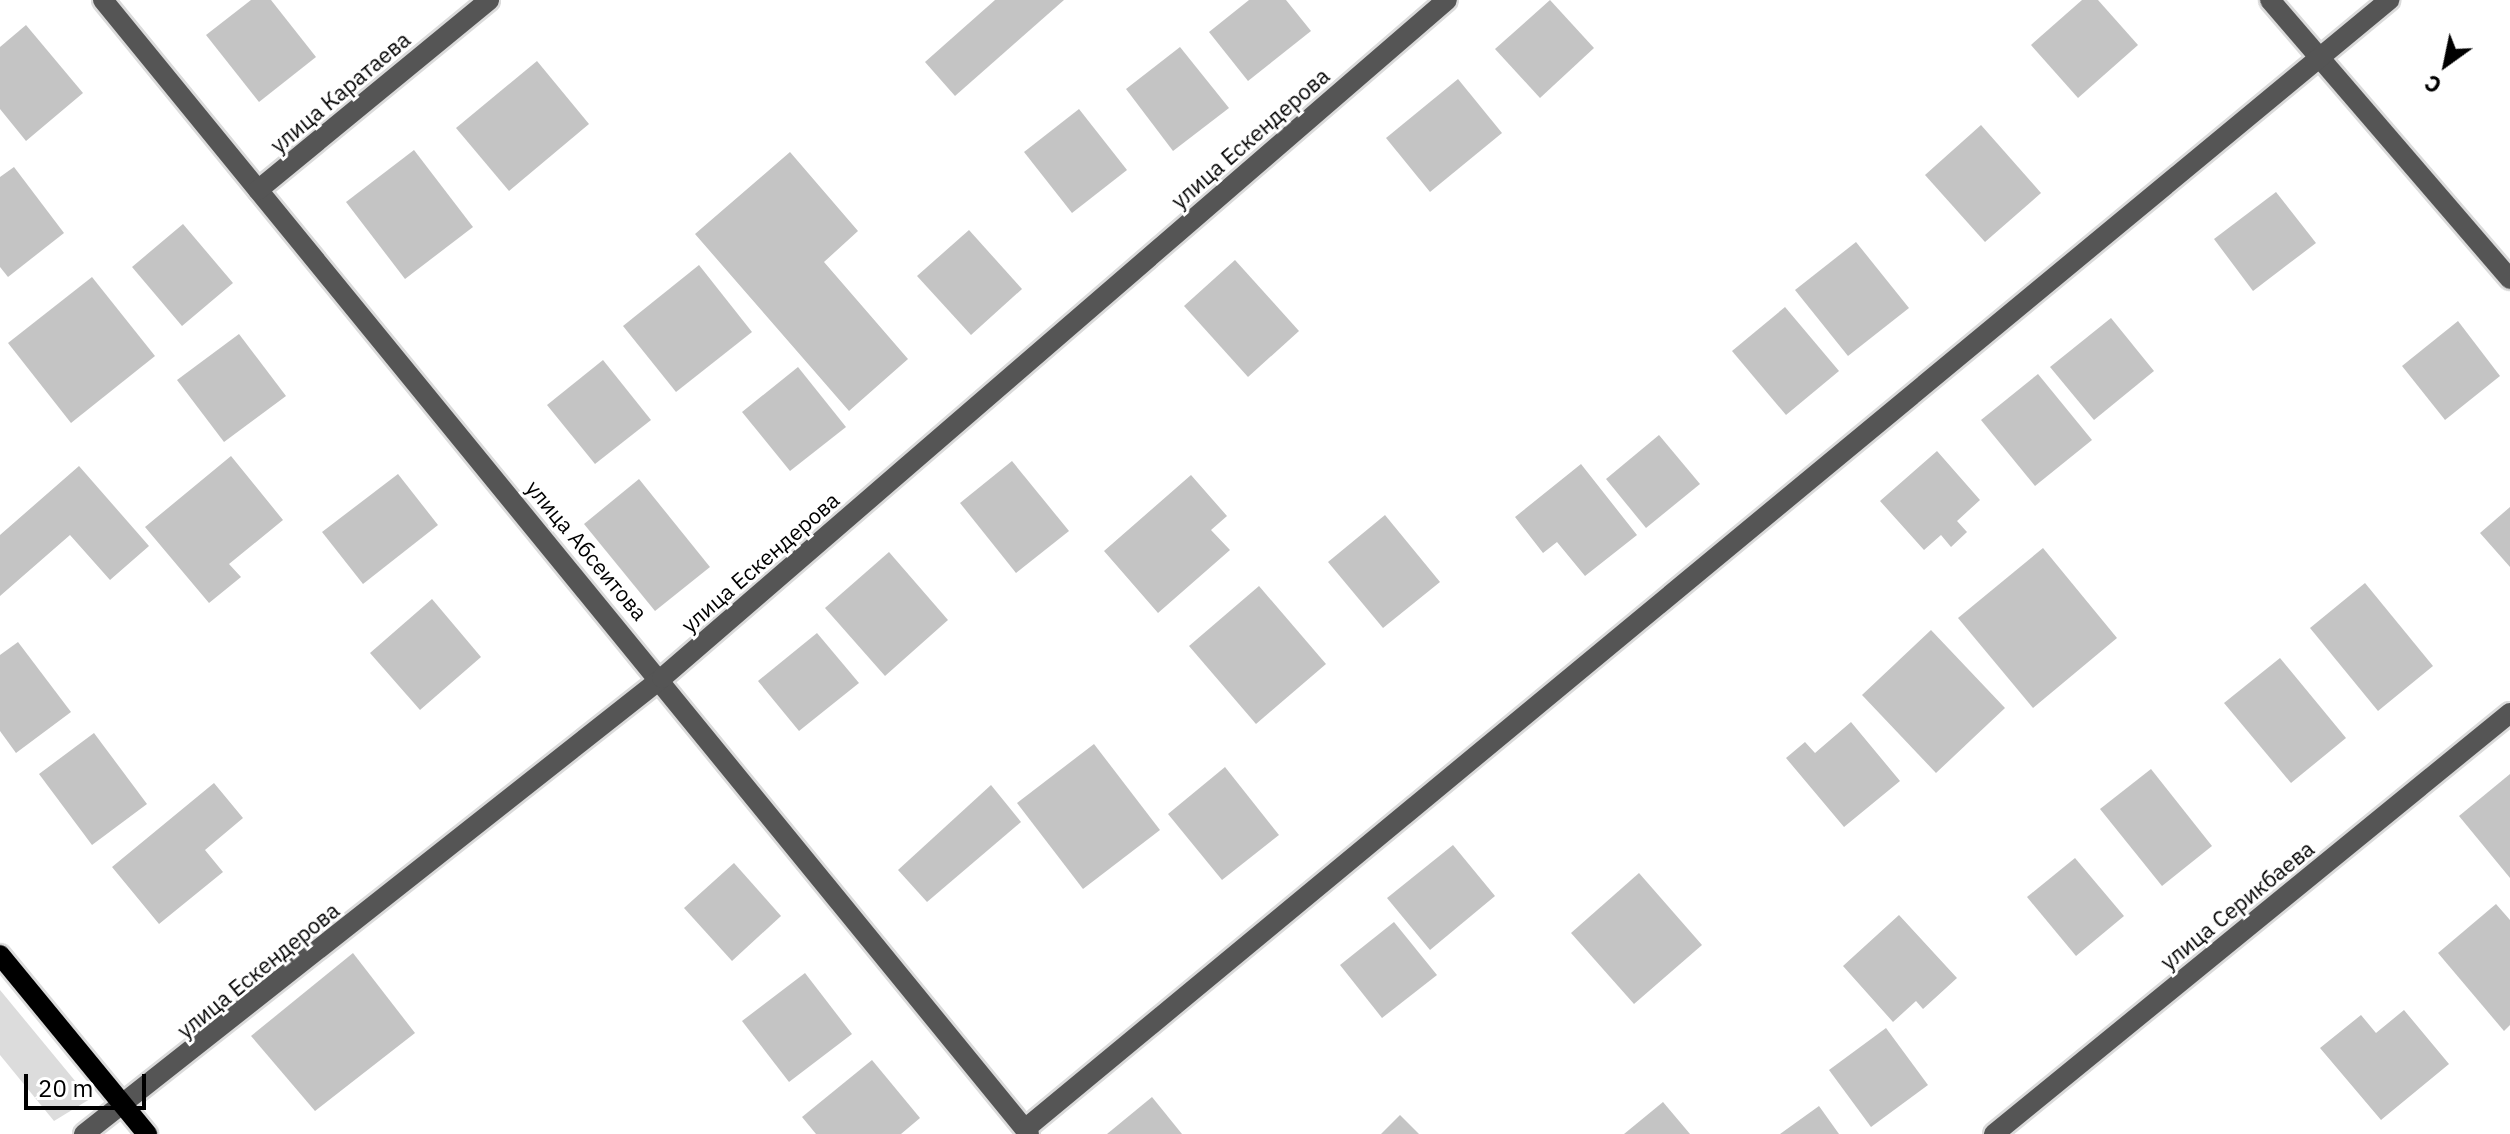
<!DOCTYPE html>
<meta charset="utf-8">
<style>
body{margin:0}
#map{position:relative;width:2510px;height:1134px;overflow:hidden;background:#fff;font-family:"IBM Plex Sans",sans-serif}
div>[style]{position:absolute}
.green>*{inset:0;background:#dcdcdc}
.building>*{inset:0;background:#c4c4c4}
.roads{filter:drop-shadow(2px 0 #dbdbdb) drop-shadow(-2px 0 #dbdbdb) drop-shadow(0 2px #dbdbdb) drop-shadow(0 -2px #dbdbdb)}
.minor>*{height:20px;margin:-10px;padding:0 10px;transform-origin:10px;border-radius:10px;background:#555}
.major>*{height:20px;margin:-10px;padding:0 10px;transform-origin:10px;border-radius:10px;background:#000}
span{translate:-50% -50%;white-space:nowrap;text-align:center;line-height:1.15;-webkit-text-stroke:6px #fff;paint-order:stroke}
.street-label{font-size:22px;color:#000}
.north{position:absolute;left:2406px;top:24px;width:80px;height:80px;-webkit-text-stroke:6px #fff;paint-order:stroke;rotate:213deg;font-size:22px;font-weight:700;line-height:32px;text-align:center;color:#000}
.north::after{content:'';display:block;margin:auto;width:28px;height:36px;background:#000;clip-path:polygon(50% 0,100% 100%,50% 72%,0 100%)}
.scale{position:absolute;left:24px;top:1074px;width:122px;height:36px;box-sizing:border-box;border:4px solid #000;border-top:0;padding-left:10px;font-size:24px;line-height:28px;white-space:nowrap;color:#000;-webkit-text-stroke:6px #fff;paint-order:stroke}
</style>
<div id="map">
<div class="green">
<i style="clip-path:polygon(0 990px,90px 1099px,54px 1121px,0 1055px)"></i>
</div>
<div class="building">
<i style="clip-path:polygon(251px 0,271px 0,316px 57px,259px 102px,206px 35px)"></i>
<i style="clip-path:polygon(995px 0,1064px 0,955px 96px,925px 62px)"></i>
<i style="clip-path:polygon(1249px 0,1286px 0,1311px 31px,1248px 81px,1209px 32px)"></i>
<i style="clip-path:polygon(1550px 0,1594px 48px,1540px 98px,1495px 49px)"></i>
<i style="clip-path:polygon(2082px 0,2098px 0,2138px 45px,2078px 98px,2031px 45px)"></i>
<i style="clip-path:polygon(26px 25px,83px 93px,26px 141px,0 109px,0 47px)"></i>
<i style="clip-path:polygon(1180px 47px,1229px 108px,1173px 151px,1126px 89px)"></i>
<i style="clip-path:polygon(537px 61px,589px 124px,509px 191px,456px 128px)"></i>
<i style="clip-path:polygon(1458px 79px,1502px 133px,1430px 192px,1386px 138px)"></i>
<i style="clip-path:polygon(1079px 109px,1127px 170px,1072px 213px,1024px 152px)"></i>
<i style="clip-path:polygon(1981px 125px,2041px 193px,1985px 242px,1925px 175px)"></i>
<i style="clip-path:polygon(414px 150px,473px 227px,405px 279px,346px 202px)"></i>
<i style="clip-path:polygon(790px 152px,858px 231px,824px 262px,908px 359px,849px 411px,695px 234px)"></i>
<i style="clip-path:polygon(14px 167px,64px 233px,8px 277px,0 267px,0 177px)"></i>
<i style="clip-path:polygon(2276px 192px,2316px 243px,2253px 291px,2214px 239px)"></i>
<i style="clip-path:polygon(183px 224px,233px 283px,182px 326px,132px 267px)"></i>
<i style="clip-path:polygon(969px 230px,1022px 289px,971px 335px,917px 276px)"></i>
<i style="clip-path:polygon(1856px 242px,1909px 308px,1848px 356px,1795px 290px)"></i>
<i style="clip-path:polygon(1235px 260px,1299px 331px,1248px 377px,1184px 306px)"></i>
<i style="clip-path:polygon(699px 265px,752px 332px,676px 392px,623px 326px)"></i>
<i style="clip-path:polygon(92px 277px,155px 356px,71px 423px,8px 343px)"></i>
<i style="clip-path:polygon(1785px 307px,1839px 371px,1786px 415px,1732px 351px)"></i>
<i style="clip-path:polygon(2111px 318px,2154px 371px,2094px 420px,2050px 367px)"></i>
<i style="clip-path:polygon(2458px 321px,2500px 376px,2445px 420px,2402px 366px)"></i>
<i style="clip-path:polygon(239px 334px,286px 396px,224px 442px,177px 380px)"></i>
<i style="clip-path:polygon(603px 360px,651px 420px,595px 464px,547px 405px)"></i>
<i style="clip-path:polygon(798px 367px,846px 427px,790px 471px,742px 412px)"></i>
<i style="clip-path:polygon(2038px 374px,2092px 440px,2035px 486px,1981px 420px)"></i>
<i style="clip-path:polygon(1659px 435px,1700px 484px,1646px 528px,1606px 479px)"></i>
<i style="clip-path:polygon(1937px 451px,1980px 500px,1957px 521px,1967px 532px,1951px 547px,1941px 535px,1924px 550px,1880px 501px)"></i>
<i style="clip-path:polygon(231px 456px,283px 520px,229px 564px,241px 577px,209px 603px,145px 527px)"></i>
<i style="clip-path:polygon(1012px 461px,1069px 531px,1016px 573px,960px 503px)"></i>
<i style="clip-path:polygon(1581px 464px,1637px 535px,1585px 576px,1557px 542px,1543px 553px,1515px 517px)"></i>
<i style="clip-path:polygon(79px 466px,149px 546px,110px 580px,70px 535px,0 596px,0 535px)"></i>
<i style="clip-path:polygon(398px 474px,438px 525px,363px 584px,322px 532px)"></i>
<i style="clip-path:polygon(1191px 475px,1227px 516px,1211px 530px,1230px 550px,1158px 613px,1104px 551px)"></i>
<i style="clip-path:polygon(639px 479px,710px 567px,655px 611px,584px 524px)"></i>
<i style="clip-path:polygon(2510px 507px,2510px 567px,2480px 533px)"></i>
<i style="clip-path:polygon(1385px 515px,1440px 582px,1383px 628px,1328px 562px)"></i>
<i style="clip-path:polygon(2043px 548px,2117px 638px,2033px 708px,1958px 618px)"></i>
<i style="clip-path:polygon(889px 552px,948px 620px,885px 676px,825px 608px)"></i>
<i style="clip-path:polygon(2365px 583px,2433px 666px,2378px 711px,2310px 628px)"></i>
<i style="clip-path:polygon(1259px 586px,1326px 664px,1256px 724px,1189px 646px)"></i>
<i style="clip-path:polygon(432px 599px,481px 657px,420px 710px,370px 653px)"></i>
<i style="clip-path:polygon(1931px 630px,2005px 708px,1936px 773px,1862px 695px)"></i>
<i style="clip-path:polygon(817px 633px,859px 683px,799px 731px,758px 681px)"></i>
<i style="clip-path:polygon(18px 642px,71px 712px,16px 753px,0 731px,0 655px)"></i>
<i style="clip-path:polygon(2280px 658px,2346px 738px,2291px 783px,2224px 703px)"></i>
<i style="clip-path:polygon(1851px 722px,1900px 781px,1844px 827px,1786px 758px,1805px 742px,1815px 753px)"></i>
<i style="clip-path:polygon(94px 733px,147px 804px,92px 845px,39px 774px)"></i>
<i style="clip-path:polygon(1094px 744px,1160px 830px,1083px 889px,1017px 803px)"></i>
<i style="clip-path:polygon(1225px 767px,1279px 835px,1222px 880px,1168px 814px)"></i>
<i style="clip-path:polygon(2151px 769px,2212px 846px,2162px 886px,2100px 809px)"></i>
<i style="clip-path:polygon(2510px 774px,2510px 878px,2459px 816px)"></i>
<i style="clip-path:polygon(214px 783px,243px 818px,205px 850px,223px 872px,159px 924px,112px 867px)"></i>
<i style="clip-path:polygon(991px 785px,1021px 822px,927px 902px,898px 870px)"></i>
<i style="clip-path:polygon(1453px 845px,1495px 896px,1430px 950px,1387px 898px)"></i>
<i style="clip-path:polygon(2075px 858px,2124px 916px,2076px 956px,2027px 897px)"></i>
<i style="clip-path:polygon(734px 863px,781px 916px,732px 961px,684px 908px)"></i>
<i style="clip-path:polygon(1639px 873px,1702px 945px,1634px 1004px,1571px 933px)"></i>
<i style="clip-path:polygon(2496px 904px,2510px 920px,2510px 1025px,2504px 1031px,2438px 953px)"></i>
<i style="clip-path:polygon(1899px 915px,1957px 978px,1923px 1009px,1916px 1001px,1893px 1022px,1843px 966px)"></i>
<i style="clip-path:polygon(1394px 922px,1437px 975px,1382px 1018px,1340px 965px)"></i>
<i style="clip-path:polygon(353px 953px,415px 1033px,315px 1111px,251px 1036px)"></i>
<i style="clip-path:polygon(805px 973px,852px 1034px,789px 1082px,742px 1021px)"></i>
<i style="clip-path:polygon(2404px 1010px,2449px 1064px,2381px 1120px,2320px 1048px,2361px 1015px,2376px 1033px)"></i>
<i style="clip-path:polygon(1886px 1028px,1928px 1085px,1871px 1127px,1829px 1070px)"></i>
<i style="clip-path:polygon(872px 1060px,920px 1118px,901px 1134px,816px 1134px,802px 1117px)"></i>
<i style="clip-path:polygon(1152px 1097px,1182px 1134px,1107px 1134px)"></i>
<i style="clip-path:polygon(1663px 1102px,1690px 1134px,1624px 1134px)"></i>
<i style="clip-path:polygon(1819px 1106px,1839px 1134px,1780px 1134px)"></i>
<i style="clip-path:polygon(1400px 1115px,1419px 1134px,1381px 1134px)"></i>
</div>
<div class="roads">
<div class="minor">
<i style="left:103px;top:0;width:1464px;rotate:50.77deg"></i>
<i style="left:2270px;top:0;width:368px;rotate:49.3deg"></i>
<i style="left:258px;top:190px;width:299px;rotate:-39.4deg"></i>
<i style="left:1025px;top:1129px;width:1771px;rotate:-39.61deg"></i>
<i style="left:84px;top:1134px;width:736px;rotate:-38.27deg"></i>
<i style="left:662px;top:678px;width:1037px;rotate:-40.82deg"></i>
<i style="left:1994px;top:1134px;width:666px;rotate:-39.21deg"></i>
</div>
<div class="major">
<i style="left:0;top:955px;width:232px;rotate:50.6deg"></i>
</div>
</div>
<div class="street-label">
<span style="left:340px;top:92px;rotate:-40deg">улица Каратаева</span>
<span style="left:1250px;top:138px;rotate:-41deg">улица Ескендерова</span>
<span style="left:587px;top:550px;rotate:50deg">улица Абсеитова</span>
<span style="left:760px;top:562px;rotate:-41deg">улица Ескендерова</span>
<span style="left:2237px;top:905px;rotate:-39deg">улица Серикбаева</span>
<span style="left:258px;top:970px;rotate:-39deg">улица Ескендерова</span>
</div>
<div class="north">С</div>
<div class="scale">20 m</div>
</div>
